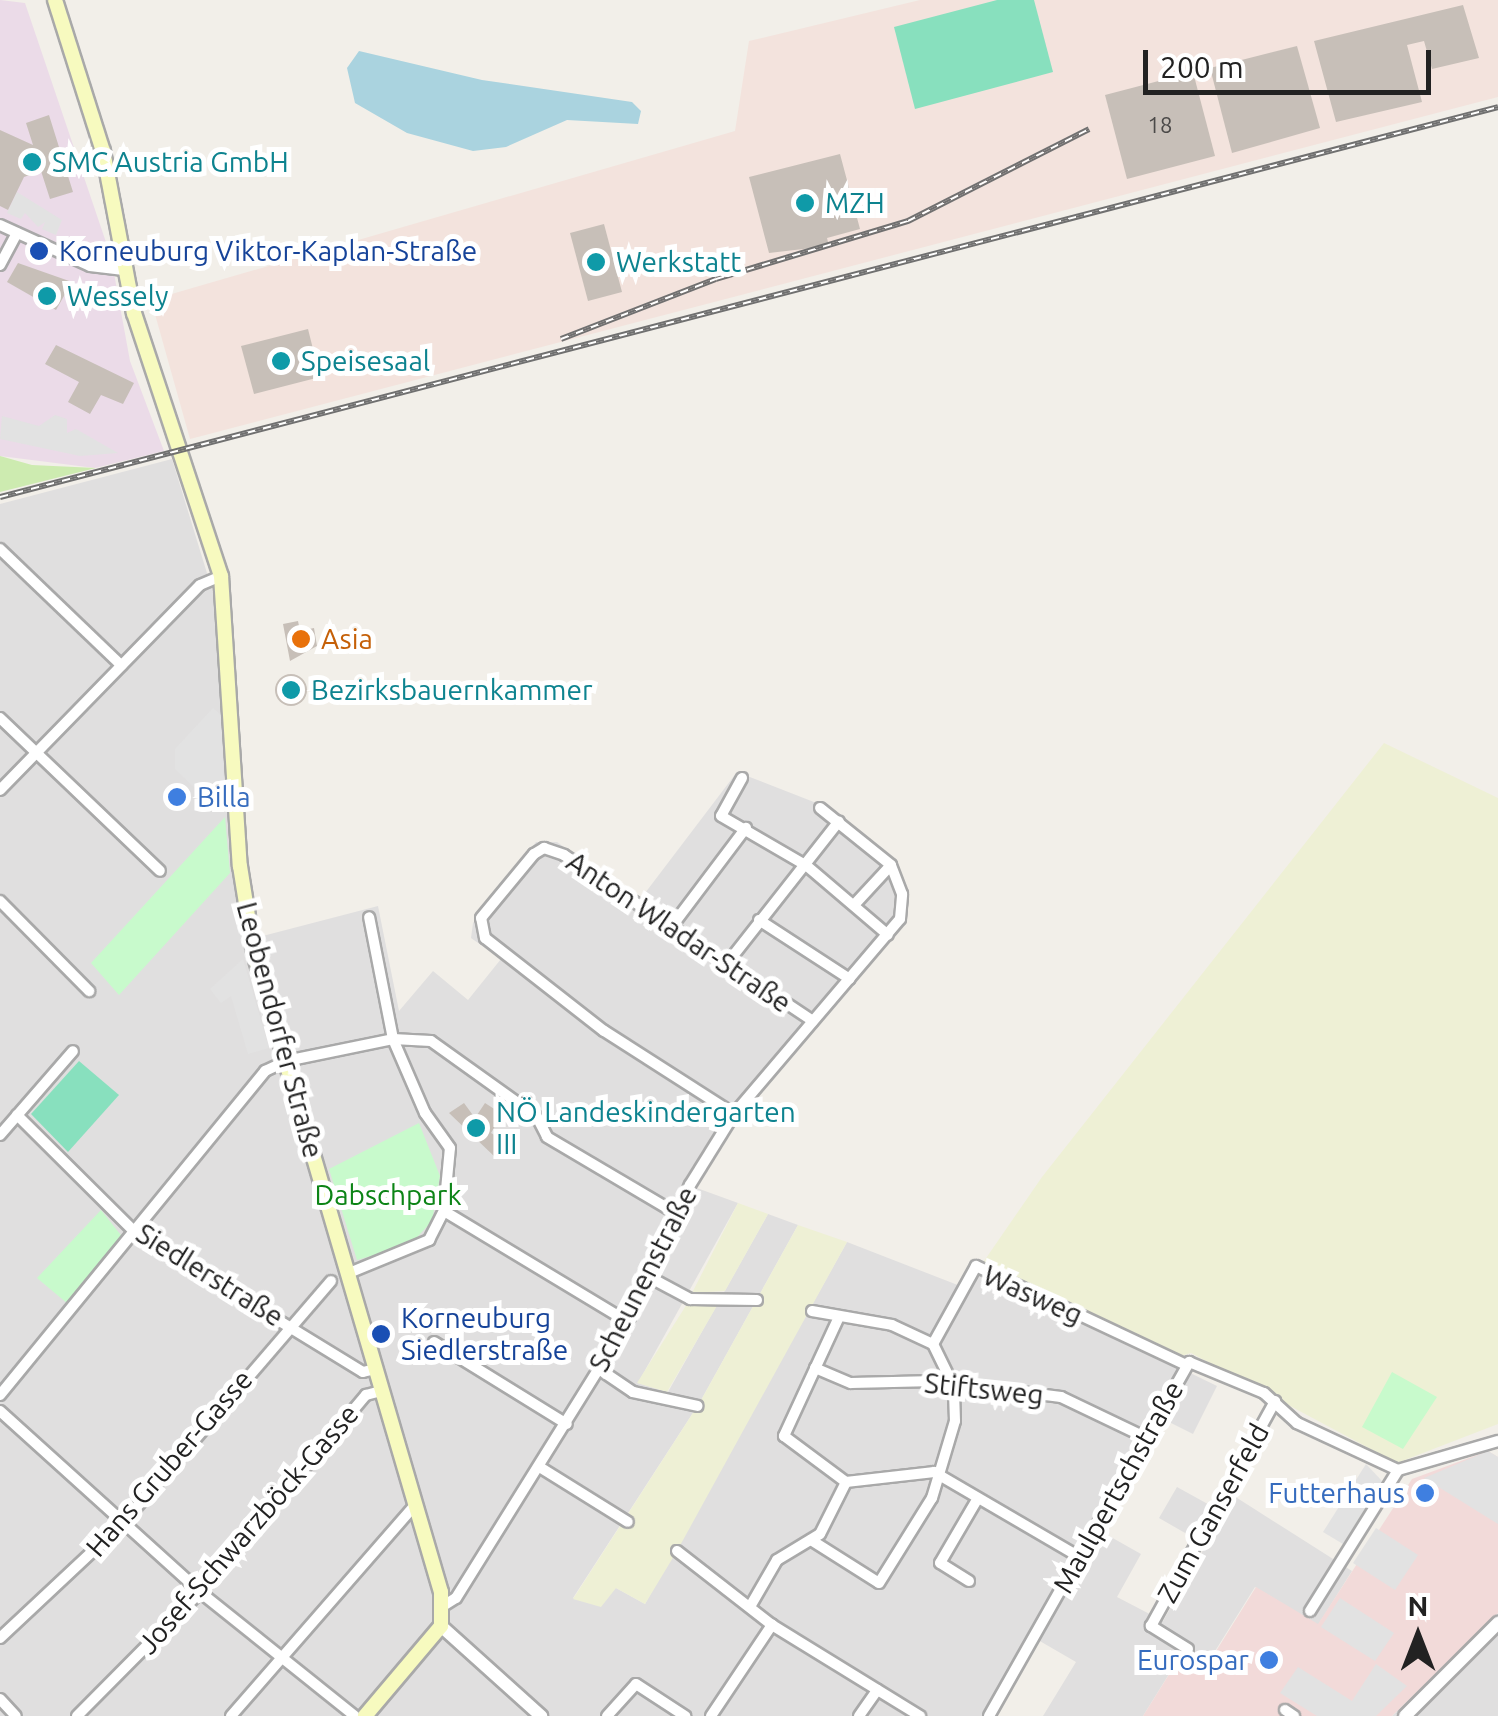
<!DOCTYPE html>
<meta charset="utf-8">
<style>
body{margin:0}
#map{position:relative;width:1498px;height:1716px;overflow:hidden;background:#f2efe9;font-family:Ubuntu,sans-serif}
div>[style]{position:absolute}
.residential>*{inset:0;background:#e0dfdf}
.commercial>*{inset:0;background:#f2dad9}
.industrial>*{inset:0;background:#ebdbe8}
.military>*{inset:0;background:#f3e3dd}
.farmland>*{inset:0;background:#eef0d5}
.grass>*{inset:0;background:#cdebb0}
.park>*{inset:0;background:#c8facc}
.pitch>*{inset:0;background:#88e0be}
.parking>*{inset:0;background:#e2e2e2}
.water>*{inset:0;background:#aad3df}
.building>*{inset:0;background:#c7bfb8}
.round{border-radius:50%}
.roads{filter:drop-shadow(2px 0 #a9a9a9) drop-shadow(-2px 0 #a9a9a9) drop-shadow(0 2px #a9a9a9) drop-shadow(0 -2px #a9a9a9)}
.minor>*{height:10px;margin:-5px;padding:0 5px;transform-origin:5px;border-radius:5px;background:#fff}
.tertiary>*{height:12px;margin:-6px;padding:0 6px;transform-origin:6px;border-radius:6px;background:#fff}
.secondary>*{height:14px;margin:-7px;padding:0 7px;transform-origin:7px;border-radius:7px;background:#f7fabf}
.rail>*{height:6px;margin-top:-3px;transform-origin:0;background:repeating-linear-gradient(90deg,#fff 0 8px,#707070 0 16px);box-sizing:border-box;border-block:2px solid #707070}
.dots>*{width:28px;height:28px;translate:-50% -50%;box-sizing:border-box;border:5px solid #fff;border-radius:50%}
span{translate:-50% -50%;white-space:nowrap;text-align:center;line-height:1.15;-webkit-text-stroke:10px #fff;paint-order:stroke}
.number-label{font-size:22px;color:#4b4948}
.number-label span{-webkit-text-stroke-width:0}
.culture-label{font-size:28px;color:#0d838f}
.left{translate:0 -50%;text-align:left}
.transit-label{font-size:28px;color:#164399}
.food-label{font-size:28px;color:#c56008}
.shop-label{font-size:28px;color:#366cbe}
.right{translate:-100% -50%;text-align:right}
.street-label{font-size:28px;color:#222}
.park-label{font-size:28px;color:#0c8416}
.north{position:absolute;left:1368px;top:1586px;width:100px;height:100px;-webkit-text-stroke:8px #fff;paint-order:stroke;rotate:0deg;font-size:28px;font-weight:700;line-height:40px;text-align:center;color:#222}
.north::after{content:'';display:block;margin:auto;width:35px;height:45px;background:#222;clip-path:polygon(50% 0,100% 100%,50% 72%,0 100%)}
.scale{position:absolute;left:1143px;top:50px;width:288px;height:45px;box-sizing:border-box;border:5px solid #222;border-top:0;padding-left:12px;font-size:30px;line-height:35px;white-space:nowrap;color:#222;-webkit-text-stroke:8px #fff;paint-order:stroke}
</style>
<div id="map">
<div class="residential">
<i style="clip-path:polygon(172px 459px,218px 609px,229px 842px,243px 941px,378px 906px,399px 1011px,433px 971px,468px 1000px,501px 959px,471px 938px,473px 923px,536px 842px,557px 842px,639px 901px,737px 772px,819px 804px,893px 863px,898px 930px,737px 1116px,694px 1187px,738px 1203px,638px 1383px,668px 1392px,768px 1214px,798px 1225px,700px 1402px,573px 1598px,616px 1588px,645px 1604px,847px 1242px,968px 1289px,982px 1272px,1217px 1386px,1193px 1434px,1153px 1414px,984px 1716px,0 1716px,0 504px)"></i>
<i style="clip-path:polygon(1177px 1487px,1224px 1513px,1234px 1496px,1352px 1571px,1318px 1625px,1255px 1587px,1207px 1664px,1184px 1650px,1143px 1716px,1043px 1716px,1076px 1662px,1038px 1640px,1102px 1532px,1141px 1554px,1117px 1597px,1163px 1621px,1206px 1545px,1159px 1518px)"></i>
<i style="clip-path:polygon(1498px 1613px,1498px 1716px,1392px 1716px,1429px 1680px)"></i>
</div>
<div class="commercial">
<i style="clip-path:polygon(1488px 1451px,1498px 1457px,1498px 1613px,1392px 1716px,1143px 1716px,1185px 1649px,1208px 1664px,1256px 1587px,1318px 1624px,1412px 1479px)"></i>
</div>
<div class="industrial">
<i style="clip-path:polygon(0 0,25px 3px,111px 257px,130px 361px,164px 451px,95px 468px,0 456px)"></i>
</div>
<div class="military">
<i style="clip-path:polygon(920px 0,1498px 0,1498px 97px,190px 439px,151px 300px,735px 131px,749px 41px)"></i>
</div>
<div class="farmland">
<i style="clip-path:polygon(1384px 743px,1498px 798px,1498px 1424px,1397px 1463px,1191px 1353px,1178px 1357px,982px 1264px,1042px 1177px)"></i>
<i style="clip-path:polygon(738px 1203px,768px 1214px,725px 1291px,692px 1293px)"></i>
<i style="clip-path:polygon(798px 1225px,847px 1242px,677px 1551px,645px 1604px,616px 1588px,601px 1607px,573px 1599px,700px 1402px)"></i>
<i style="clip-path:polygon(687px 1304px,718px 1304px,667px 1392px,637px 1383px)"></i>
</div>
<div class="grass">
<i style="clip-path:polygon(0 456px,32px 465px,96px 468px,0 492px)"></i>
</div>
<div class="park">
<i style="clip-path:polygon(225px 817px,230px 873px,119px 995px,91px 963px)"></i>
<i style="clip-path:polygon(419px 1123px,440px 1176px,432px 1221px,410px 1245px,357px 1260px,329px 1169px)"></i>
<i style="clip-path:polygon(101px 1210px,124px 1239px,68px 1304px,37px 1278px)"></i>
<i style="clip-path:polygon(1392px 1372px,1437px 1397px,1403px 1449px,1362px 1427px)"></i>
</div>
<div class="pitch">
<i style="clip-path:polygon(997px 0,1034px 0,1053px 72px,915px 109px,894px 27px)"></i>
<i style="clip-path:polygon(79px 1061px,119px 1095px,68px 1152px,31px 1114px)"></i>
</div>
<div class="parking">
<i style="clip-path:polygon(17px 192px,62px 220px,56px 235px,42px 229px,45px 222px,38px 227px,25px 213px,21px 219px,7px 213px)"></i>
<i style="clip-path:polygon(55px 415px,67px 419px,67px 433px,76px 429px,118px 453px,80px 456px,0 439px,2px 416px,39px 426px)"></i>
<i style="clip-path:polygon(213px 708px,222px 716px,224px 793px,201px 794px,175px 769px,175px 749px)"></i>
<i style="clip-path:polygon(243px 959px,269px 1048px,248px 1054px,231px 996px,221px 1003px,210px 989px)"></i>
<i style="clip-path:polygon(1488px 1451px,1498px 1457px,1498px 1524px,1424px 1478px)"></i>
<i style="clip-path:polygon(1366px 1464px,1382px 1481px,1343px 1544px,1323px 1532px)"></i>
<i style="clip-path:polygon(1376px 1528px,1418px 1555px,1395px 1590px,1353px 1563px)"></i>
<i style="clip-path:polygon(1340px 1598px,1394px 1633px,1375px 1661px,1321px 1627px)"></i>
<i style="clip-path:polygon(1376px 1664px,1407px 1686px,1376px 1716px,1317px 1716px,1280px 1693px,1298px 1667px,1352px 1701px)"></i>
</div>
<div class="water">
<i style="clip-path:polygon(359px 51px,482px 80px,632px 102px,641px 111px,638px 124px,567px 120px,506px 147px,473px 151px,407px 133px,355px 103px,347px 68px)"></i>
</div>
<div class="building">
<i style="clip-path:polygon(1463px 5px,1479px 58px,1432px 69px,1424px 41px,1407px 45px,1422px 102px,1336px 122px,1314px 41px)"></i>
<i style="clip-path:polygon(1297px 46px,1320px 128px,1232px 153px,1210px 68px)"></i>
<i style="clip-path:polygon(1193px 72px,1215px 156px,1127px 179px,1105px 95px)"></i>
<i style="clip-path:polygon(49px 115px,73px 192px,50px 199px,41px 171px,24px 177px,8px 210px,0 206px,0 130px,33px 145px,26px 123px)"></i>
<i style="clip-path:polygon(840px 154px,860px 229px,827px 238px,829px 246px,769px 253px,749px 177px)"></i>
<i style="clip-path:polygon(604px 224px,622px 292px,588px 301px,570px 233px)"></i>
<i style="clip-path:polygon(18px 263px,72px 282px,56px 310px,7px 282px)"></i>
<i style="clip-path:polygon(308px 329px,320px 377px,254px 394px,241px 346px)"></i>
<i style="clip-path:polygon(56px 345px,134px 383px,123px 404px,101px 395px,90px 414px,68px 402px,79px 382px,45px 364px)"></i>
<i style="clip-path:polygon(298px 621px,300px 631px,314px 628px,317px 646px,290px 661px,283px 624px)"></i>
<i class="round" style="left:275px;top:674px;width:32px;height:32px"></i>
<i style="clip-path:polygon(464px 1103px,475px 1118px,485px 1103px,502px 1114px,491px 1133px,506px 1142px,496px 1158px,449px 1113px)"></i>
</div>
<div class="roads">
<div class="minor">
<i style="left:0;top:225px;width:99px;rotate:24.5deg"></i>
<i style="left:90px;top:266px;width:34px;rotate:7deg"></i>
<i style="left:0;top:265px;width:36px;rotate:-62deg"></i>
<i style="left:0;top:549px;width:168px;rotate:43.8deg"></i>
<i style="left:0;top:718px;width:221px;rotate:43.7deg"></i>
<i style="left:742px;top:778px;width:43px;rotate:118.9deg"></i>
<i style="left:721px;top:816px;width:99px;rotate:30.2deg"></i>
<i style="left:807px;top:866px;width:106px;rotate:40.4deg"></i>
<i style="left:0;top:790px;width:286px;rotate:-45.7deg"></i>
<i style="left:200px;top:585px;width:23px;rotate:-23deg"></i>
<i style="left:0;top:901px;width:127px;rotate:45.3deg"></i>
<i style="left:854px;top:905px;width:54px;rotate:-47.2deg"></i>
<i style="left:759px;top:920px;width:108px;rotate:33deg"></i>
<i style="left:669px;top:930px;width:128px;rotate:-53deg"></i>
<i style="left:725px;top:966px;width:184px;rotate:-51.8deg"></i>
<i style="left:734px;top:1114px;width:154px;rotate:-147.4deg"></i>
<i style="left:604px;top:1031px;width:151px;rotate:-142deg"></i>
<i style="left:485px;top:938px;width:20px;rotate:-101deg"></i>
<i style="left:481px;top:918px;width:83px;rotate:-50.4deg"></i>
<i style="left:534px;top:854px;width:12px;rotate:-31deg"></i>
<i style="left:544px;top:848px;width:21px;rotate:19deg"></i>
<i style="left:564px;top:855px;width:299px;rotate:33.7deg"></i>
<i style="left:17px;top:1115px;width:168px;rotate:44.8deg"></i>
<i style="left:136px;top:1233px;width:266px;rotate:31.5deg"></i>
<i style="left:363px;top:1372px;width:12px;rotate:-14deg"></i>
<i style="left:0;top:1135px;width:111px;rotate:-49deg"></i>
<i style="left:444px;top:1211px;width:215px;rotate:31.1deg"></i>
<i style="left:349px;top:1273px;width:87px;rotate:-22.4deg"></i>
<i style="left:429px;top:1240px;width:33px;rotate:-63deg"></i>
<i style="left:444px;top:1211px;width:63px;rotate:-84.6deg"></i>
<i style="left:450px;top:1148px;width:43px;rotate:-125.5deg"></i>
<i style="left:425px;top:1113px;width:81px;rotate:-113.4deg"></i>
<i style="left:393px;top:1039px;width:124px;rotate:-101.1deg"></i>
<i style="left:649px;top:1277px;width:47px;rotate:28.2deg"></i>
<i style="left:690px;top:1299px;width:67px;rotate:0.9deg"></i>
<i style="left:812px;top:1311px;width:81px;rotate:9.9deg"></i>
<i style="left:892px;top:1325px;width:45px;rotate:24.9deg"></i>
<i style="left:838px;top:1319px;width:129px;rotate:114.8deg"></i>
<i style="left:784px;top:1436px;width:77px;rotate:36.6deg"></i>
<i style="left:434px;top:1342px;width:156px;rotate:31.7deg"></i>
<i style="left:815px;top:1368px;width:39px;rotate:23deg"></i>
<i style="left:851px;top:1383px;width:84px;rotate:-1.4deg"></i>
<i style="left:935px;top:1381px;width:127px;rotate:7.2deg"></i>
<i style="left:1061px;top:1397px;width:95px;rotate:25.5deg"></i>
<i style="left:599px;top:1369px;width:41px;rotate:34.1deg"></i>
<i style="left:633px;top:1392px;width:66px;rotate:12.2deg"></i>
<i style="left:0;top:1395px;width:419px;rotate:-50.7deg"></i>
<i style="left:265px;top:1071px;width:23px;rotate:-25deg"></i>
<i style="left:286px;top:1061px;width:109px;rotate:-11.6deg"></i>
<i style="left:393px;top:1039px;width:38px;rotate:3deg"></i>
<i style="left:431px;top:1041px;width:130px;rotate:35.6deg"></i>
<i style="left:537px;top:1117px;width:22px;rotate:63deg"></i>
<i style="left:547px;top:1137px;width:151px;rotate:30.6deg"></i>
<i style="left:0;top:1411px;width:270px;rotate:42.1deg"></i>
<i style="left:200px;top:1592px;width:198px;rotate:38.7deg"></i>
<i style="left:541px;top:1468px;width:102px;rotate:31.8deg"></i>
<i style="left:846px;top:1482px;width:89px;rotate:-6.5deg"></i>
<i style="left:934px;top:1472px;width:170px;rotate:30.3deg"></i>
<i style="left:811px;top:1540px;width:80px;rotate:32.3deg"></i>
<i style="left:879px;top:1583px;width:100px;rotate:-58.1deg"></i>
<i style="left:932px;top:1498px;width:80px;rotate:-73.4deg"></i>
<i style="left:955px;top:1421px;width:34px;rotate:-92deg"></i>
<i style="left:954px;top:1387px;width:48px;rotate:-116deg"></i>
<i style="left:933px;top:1344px;width:89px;rotate:-61.1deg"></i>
<i style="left:976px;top:1266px;width:232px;rotate:25.2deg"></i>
<i style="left:677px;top:1551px;width:120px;rotate:37.9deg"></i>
<i style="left:772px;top:1625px;width:174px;rotate:31.6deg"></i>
<i style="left:969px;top:1581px;width:34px;rotate:-148deg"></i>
<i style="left:940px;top:1563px;width:75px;rotate:-59.7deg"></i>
<i style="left:751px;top:1605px;width:52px;rotate:-60deg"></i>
<i style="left:777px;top:1560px;width:50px;rotate:-31.2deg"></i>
<i style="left:820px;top:1534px;width:58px;rotate:-63.4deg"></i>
<i style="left:443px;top:1606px;width:15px;rotate:-32deg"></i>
<i style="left:456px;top:1598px;width:325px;rotate:-58.1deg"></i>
<i style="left:628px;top:1322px;width:150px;rotate:-65.7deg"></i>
<i style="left:690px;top:1185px;width:84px;rotate:-58.2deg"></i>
<i style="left:734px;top:1114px;width:256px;rotate:-49.6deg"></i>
<i style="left:900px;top:919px;width:25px;rotate:-85deg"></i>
<i style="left:902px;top:894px;width:31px;rotate:-111deg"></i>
<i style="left:891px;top:865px;width:91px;rotate:-141.2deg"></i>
<i style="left:1310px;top:1611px;width:166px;rotate:-58deg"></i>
<i style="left:1398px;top:1470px;width:104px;rotate:-16.2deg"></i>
<i style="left:0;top:1638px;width:168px;rotate:-43.1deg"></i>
<i style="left:123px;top:1523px;width:319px;rotate:-49.3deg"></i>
<i style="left:1188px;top:1649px;width:44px;rotate:-148.1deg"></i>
<i style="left:1151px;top:1626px;width:257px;rotate:-61.1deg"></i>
<i style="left:0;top:1699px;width:23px;rotate:47deg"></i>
<i style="left:1285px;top:1710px;width:11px;rotate:34deg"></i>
<i style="left:77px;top:1716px;width:175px;rotate:-45.2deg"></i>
<i style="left:200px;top:1592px;width:258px;rotate:-49.9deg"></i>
<i style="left:366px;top:1395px;width:16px;rotate:-15deg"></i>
<i style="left:231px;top:1716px;width:279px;rotate:-48.9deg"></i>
<i style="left:607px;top:1716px;width:43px;rotate:-47.8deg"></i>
<i style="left:636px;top:1684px;width:59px;rotate:33.1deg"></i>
<i style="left:711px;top:1716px;width:110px;rotate:-56.2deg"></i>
<i style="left:859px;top:1716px;width:32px;rotate:-55deg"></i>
<i style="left:989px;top:1716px;width:407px;rotate:-60.5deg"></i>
<i style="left:1189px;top:1362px;width:81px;rotate:22.5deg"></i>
<i style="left:1264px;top:1393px;width:45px;rotate:42.3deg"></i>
<i style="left:1297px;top:1423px;width:111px;rotate:25deg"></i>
</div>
<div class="tertiary">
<i style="left:441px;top:1626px;width:135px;rotate:42deg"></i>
<i style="left:1405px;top:1716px;width:132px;rotate:-45deg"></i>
</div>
<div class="secondary">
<i style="left:55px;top:0;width:158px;rotate:72.4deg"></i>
<i style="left:103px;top:151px;width:165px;rotate:79.2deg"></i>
<i style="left:134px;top:313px;width:277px;rotate:71.7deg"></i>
<i style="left:221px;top:576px;width:291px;rotate:86.3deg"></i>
<i style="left:240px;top:866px;width:88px;rotate:80.9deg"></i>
<i style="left:254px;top:953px;width:666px;rotate:73.69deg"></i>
<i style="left:441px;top:1592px;width:34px;rotate:90deg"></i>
<i style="left:441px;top:1626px;width:118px;rotate:130.2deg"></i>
</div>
</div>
<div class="rail">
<i style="left:561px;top:339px;width:166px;rotate:-21.2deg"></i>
<i style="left:716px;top:279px;width:201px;rotate:-16.8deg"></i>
<i style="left:908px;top:221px;width:203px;rotate:-26.9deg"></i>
<i style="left:0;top:497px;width:1548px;rotate:-14.59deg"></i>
</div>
<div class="dots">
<i style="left:32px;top:162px;background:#0f9aa8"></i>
<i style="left:805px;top:203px;background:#0f9aa8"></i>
<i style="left:39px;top:251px;background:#1a4fb4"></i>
<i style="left:596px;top:262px;background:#0f9aa8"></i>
<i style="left:47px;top:296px;background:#0f9aa8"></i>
<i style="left:281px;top:361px;background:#0f9aa8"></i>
<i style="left:301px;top:639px;background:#e8710a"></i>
<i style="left:291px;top:690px;background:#0f9aa8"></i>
<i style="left:177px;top:797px;background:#3f7fe0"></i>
<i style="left:476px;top:1128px;background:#0f9aa8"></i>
<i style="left:381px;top:1334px;background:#1a4fb4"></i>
<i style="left:1425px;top:1493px;background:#3f7fe0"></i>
<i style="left:1269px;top:1660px;background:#3f7fe0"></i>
</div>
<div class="number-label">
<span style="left:1160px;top:125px">18</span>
</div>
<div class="culture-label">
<span class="left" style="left:52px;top:162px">SMC Austria GmbH</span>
<span class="left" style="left:825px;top:203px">MZH</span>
<span class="left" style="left:616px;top:262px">Werkstatt</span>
<span class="left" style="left:67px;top:296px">Wessely</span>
<span class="left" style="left:301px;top:361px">Speisesaal</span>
<span class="left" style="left:311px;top:690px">Bezirksbauernkammer</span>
<span class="left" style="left:496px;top:1128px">NÖ Landeskindergarten<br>III</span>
</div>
<div class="transit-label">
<span class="left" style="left:59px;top:251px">Korneuburg Viktor-Kaplan-Straße</span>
<span class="left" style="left:401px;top:1334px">Korneuburg<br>Siedlerstraße</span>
</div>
<div class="food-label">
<span class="left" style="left:321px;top:639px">Asia</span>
</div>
<div class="shop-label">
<span class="left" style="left:197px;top:797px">Billa</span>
<span class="right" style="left:1405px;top:1493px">Futterhaus</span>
<span class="right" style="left:1249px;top:1660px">Eurospar</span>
</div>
<div class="street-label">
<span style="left:679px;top:932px;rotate:34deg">Anton Wladar-Straße</span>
<span style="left:280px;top:1030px;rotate:75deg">Leobendorfer Straße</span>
<span style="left:210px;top:1275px;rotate:32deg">Siedlerstraße</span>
<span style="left:643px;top:1279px;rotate:-63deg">Scheunenstraße</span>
<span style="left:1033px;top:1295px;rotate:24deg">Wasweg</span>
<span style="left:984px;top:1389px;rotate:6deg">Stiftsweg</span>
<span style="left:169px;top:1463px;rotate:-49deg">Hans Gruber-Gasse</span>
<span style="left:1118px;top:1487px;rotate:-61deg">Maulpertschstraße</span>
<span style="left:1213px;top:1513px;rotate:-61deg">Zum Ganserfeld</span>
<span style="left:248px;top:1529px;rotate:-49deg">Josef-Schwarzböck-Gasse</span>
</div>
<div class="park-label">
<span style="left:388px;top:1195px">Dabschpark</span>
</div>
<div class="north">N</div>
<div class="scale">200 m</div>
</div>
